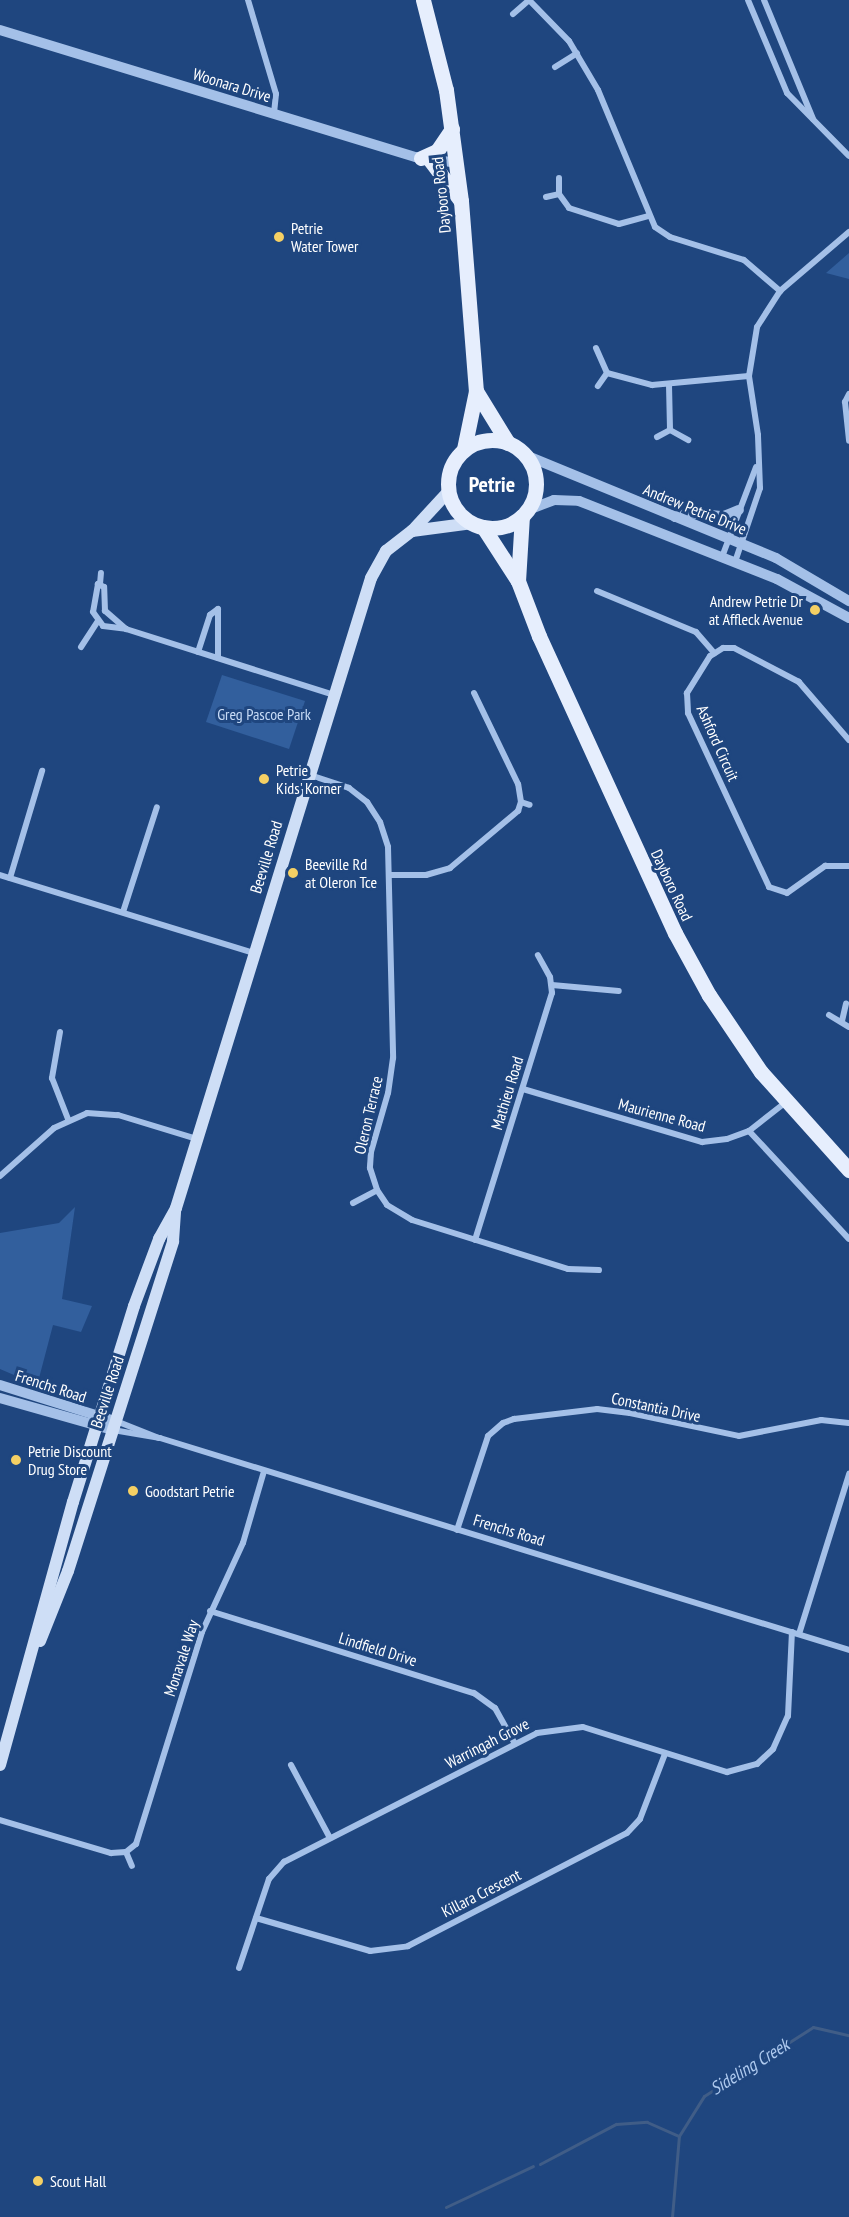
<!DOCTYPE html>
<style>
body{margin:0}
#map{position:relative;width:849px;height:2217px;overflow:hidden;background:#1f467f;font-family:"PT Sans Narrow",sans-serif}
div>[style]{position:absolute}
.green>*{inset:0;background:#325f9d}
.stream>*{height:3px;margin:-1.5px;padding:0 1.5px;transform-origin:1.5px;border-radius:1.5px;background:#405d87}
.minor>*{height:6px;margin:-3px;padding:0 3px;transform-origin:3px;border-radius:3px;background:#a4c0e8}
.tertiary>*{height:10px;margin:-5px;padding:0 5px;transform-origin:5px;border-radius:5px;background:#a4c0e8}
.secondary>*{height:12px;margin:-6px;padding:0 6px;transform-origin:6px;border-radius:6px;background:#cedef6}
.primary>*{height:15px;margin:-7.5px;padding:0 7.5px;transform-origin:7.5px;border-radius:7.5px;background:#e6eefd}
.primary>.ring{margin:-7.5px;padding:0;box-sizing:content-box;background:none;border:15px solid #e6eefd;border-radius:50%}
.dots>*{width:16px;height:16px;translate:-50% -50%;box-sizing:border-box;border:3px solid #1f467f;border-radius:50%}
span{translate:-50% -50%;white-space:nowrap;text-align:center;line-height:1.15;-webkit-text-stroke:6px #1f467f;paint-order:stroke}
.street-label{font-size:16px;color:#fff}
.poi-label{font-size:16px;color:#fff}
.left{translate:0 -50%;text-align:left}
.right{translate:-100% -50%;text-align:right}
.park-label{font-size:16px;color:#c7dbf6}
.water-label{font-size:18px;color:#afcaef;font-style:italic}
.district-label{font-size:22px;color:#fff;font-weight:700}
</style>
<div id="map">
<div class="green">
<i style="clip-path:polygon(849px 253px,849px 279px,826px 273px)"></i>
<i style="clip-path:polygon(222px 675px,305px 701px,289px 749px,206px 722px)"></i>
<i style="clip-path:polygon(75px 1207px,62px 1299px,92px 1306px,81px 1332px,53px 1325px,38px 1382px,14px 1375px,0 1369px,0 1233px,59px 1223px)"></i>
</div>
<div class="stream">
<i style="left:540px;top:2164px;width:86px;rotate:-27.8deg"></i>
<i style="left:616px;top:2124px;width:31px;rotate:-4deg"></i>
<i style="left:647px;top:2122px;width:35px;rotate:24deg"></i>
<i style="left:446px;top:2207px;width:96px;rotate:-25.2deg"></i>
<i style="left:672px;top:2217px;width:81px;rotate:-85.1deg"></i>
<i style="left:679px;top:2136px;width:47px;rotate:-58deg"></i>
<i style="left:704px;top:2096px;width:129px;rotate:-32.3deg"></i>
<i style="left:813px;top:2027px;width:37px;rotate:13deg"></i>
</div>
<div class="minor">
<i style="left:248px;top:0;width:98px;rotate:73.4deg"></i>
<i style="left:276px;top:94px;width:19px;rotate:96deg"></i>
<i style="left:529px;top:0;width:57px;rotate:45.7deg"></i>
<i style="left:569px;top:41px;width:57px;rotate:59.4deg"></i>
<i style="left:598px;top:90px;width:148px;rotate:67.4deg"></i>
<i style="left:655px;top:227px;width:18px;rotate:34deg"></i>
<i style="left:670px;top:237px;width:77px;rotate:17.3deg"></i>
<i style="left:744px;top:260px;width:48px;rotate:40.7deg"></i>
<i style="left:748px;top:0;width:101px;rotate:67.2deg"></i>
<i style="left:787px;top:93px;width:88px;rotate:45.5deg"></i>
<i style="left:764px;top:0;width:129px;rotate:67.6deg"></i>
<i style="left:513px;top:14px;width:21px;rotate:-41deg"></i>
<i style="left:555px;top:67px;width:26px;rotate:-32deg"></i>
<i style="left:559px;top:194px;width:17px;rotate:54deg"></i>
<i style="left:569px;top:208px;width:52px;rotate:17.7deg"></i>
<i style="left:619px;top:224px;width:31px;rotate:-15deg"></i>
<i style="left:546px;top:197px;width:13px;rotate:-13deg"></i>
<i style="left:559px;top:194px;width:16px;rotate:-90deg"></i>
<i style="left:596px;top:348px;width:27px;rotate:66deg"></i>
<i style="left:607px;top:373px;width:16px;rotate:125deg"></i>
<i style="left:607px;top:373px;width:47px;rotate:14.9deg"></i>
<i style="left:652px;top:385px;width:97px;rotate:-5.3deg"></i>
<i style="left:669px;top:385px;width:45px;rotate:88.7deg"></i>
<i style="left:849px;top:394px;width:9px;rotate:117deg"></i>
<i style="left:845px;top:402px;width:39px;rotate:84deg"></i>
<i style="left:657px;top:437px;width:15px;rotate:-28deg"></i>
<i style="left:670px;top:430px;width:21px;rotate:29deg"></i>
<i style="left:722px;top:557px;width:96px;rotate:-69.3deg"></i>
<i style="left:735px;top:562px;width:78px;rotate:-71.3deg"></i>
<i style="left:760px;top:488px;width:53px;rotate:-92.2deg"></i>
<i style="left:758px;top:435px;width:60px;rotate:-98.7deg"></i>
<i style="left:749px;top:376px;width:50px;rotate:-80.7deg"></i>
<i style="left:757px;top:327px;width:43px;rotate:-57.4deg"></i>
<i style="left:780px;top:291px;width:91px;rotate:-40.5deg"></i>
<i style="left:100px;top:584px;width:11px;rotate:-85deg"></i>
<i style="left:597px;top:591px;width:107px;rotate:22.5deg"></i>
<i style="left:696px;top:632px;width:28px;rotate:49deg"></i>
<i style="left:126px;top:629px;width:28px;rotate:-139deg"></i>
<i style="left:105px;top:611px;width:24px;rotate:-92deg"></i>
<i style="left:104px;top:587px;width:7px;rotate:-153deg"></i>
<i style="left:98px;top:584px;width:28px;rotate:100deg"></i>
<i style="left:93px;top:612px;width:17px;rotate:54deg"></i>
<i style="left:103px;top:626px;width:23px;rotate:7deg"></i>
<i style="left:126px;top:629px;width:218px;rotate:17.6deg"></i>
<i style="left:81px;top:647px;width:30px;rotate:-57deg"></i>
<i style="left:198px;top:652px;width:39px;rotate:-72deg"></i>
<i style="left:210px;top:615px;width:10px;rotate:-37deg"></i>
<i style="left:218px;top:609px;width:49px;rotate:90deg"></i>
<i style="left:849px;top:740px;width:77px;rotate:-130.8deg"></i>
<i style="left:799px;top:682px;width:73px;rotate:-152.4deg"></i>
<i style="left:734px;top:648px;width:11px;rotate:180deg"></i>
<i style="left:723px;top:648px;width:15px;rotate:148deg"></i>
<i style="left:710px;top:656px;width:44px;rotate:121.9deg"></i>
<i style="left:687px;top:693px;width:20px;rotate:87deg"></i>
<i style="left:688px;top:713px;width:192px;rotate:65deg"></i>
<i style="left:769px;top:887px;width:19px;rotate:18deg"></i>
<i style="left:787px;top:893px;width:47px;rotate:-35.4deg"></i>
<i style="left:825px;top:866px;width:24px"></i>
<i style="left:310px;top:775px;width:41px;rotate:18.4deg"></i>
<i style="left:349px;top:788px;width:23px;rotate:38deg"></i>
<i style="left:367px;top:802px;width:24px;rotate:57deg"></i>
<i style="left:380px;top:822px;width:26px;rotate:72deg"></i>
<i style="left:388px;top:847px;width:211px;rotate:88.6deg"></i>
<i style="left:393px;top:1058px;width:35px;rotate:98deg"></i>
<i style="left:388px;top:1093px;width:61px;rotate:106.1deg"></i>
<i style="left:371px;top:1152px;width:16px;rotate:94deg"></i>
<i style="left:370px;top:1168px;width:23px;rotate:72deg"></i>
<i style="left:377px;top:1190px;width:18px;rotate:56deg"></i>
<i style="left:387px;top:1205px;width:29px;rotate:31deg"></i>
<i style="left:412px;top:1220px;width:164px;rotate:17.4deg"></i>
<i style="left:568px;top:1269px;width:31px;rotate:2deg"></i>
<i style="left:521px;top:802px;width:9px;rotate:18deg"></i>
<i style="left:0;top:875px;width:266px;rotate:17.1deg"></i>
<i style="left:390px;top:875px;width:36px"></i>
<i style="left:426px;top:875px;width:25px;rotate:-16deg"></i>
<i style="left:450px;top:868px;width:89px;rotate:-40deg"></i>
<i style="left:518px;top:811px;width:9px;rotate:-72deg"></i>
<i style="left:521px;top:802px;width:18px;rotate:-99deg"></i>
<i style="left:518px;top:784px;width:101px;rotate:-115.8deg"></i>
<i style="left:10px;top:878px;width:112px;rotate:-73.3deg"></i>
<i style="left:123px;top:912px;width:110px;rotate:-72.1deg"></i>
<i style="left:552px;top:985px;width:67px;rotate:5.1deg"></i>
<i style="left:829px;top:1015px;width:23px;rotate:31deg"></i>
<i style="left:842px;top:1021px;width:18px;rotate:-77deg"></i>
<i style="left:60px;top:1032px;width:47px;rotate:99.9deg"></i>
<i style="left:52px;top:1078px;width:44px;rotate:68.7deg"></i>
<i style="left:523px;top:1089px;width:187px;rotate:16.5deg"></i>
<i style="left:702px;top:1142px;width:25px;rotate:-7deg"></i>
<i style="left:727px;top:1139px;width:23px;rotate:-20deg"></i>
<i style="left:749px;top:1131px;width:47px;rotate:-38.1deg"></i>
<i style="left:749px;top:1131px;width:147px;rotate:47.2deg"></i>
<i style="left:0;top:1176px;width:72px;rotate:-41.6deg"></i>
<i style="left:54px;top:1128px;width:36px;rotate:-24deg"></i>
<i style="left:87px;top:1113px;width:31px;rotate:4deg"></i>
<i style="left:118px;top:1115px;width:83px;rotate:16.9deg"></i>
<i style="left:353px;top:1203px;width:27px;rotate:-28deg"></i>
<i style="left:475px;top:1240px;width:259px;rotate:-72.7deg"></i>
<i style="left:552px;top:993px;width:16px;rotate:-97deg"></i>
<i style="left:550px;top:977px;width:25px;rotate:-119deg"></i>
<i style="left:116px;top:1421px;width:46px;rotate:21.6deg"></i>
<i style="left:113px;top:1430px;width:48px;rotate:9.7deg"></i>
<i style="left:160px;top:1438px;width:721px;rotate:17.1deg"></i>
<i style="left:457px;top:1530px;width:99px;rotate:-71.7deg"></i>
<i style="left:488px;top:1436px;width:20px;rotate:-41deg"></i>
<i style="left:503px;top:1423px;width:12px;rotate:-20deg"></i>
<i style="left:514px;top:1419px;width:84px;rotate:-6.9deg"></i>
<i style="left:597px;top:1409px;width:33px;rotate:7deg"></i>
<i style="left:630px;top:1413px;width:111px;rotate:11.9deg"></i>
<i style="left:739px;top:1436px;width:84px;rotate:-11deg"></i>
<i style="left:821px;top:1420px;width:28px;rotate:6deg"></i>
<i style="left:210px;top:1611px;width:276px;rotate:17.3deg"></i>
<i style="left:474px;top:1693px;width:26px;rotate:36deg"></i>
<i style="left:495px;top:1708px;width:41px;rotate:60.9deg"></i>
<i style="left:799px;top:1634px;width:168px;rotate:-72.6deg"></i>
<i style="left:291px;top:1765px;width:83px;rotate:61.9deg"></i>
<i style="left:0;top:1820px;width:116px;rotate:16.6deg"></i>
<i style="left:111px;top:1853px;width:15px;rotate:-4deg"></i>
<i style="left:126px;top:1852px;width:13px;rotate:-39deg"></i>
<i style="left:136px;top:1844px;width:222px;rotate:-72.7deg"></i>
<i style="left:202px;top:1632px;width:98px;rotate:-65.3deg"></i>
<i style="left:243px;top:1543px;width:75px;rotate:-73.7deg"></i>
<i style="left:126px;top:1852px;width:15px;rotate:67deg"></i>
<i style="left:256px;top:1918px;width:119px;rotate:16.1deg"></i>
<i style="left:370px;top:1951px;width:38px;rotate:-7deg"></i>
<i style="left:408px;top:1946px;width:246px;rotate:-27.3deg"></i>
<i style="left:627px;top:1833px;width:19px;rotate:-47deg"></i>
<i style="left:640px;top:1819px;width:70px;rotate:-69deg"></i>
<i style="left:239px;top:1968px;width:94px;rotate:-71.4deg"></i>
<i style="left:269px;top:1879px;width:23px;rotate:-49deg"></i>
<i style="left:284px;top:1862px;width:284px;rotate:-27deg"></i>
<i style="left:537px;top:1733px;width:46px;rotate:-7.4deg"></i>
<i style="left:583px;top:1727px;width:151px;rotate:17.4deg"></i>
<i style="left:727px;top:1772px;width:31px;rotate:-15deg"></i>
<i style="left:757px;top:1764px;width:22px;rotate:-43deg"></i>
<i style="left:773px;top:1749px;width:36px;rotate:-66deg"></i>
<i style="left:788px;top:1716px;width:84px;rotate:-87.3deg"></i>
</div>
<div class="tertiary">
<i style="left:0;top:30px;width:435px;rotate:17deg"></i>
<i style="left:416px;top:157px;width:41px;rotate:8.3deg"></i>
<i style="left:525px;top:455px;width:271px;rotate:22.3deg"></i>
<i style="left:776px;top:558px;width:85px;rotate:30.5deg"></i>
<i style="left:528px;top:510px;width:28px;rotate:-21deg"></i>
<i style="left:554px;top:500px;width:25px;rotate:2deg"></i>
<i style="left:579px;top:501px;width:213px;rotate:21.5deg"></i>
<i style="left:777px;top:579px;width:82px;rotate:28.4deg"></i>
<i style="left:675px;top:517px;width:13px;rotate:-18deg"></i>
<i style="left:687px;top:513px;width:37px;rotate:5deg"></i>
<i style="left:724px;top:516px;width:16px;rotate:-22deg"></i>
<i style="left:0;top:1385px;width:121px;rotate:17.4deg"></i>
<i style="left:0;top:1398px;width:117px;rotate:15.8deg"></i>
</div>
<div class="secondary">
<i style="left:412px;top:531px;width:53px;rotate:-47.3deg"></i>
<i style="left:40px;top:1641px;width:75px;rotate:-68.2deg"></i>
<i style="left:68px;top:1571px;width:346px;rotate:-72.3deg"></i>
<i style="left:173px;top:1241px;width:29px;rotate:-86deg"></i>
<i style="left:0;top:1765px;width:273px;rotate:-74.5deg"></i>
<i style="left:73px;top:1502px;width:205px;rotate:-72.7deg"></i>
<i style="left:134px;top:1306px;width:72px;rotate:-69.5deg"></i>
<i style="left:159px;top:1239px;width:35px;rotate:-61deg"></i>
<i style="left:176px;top:1208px;width:659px;rotate:-72.8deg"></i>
<i style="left:371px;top:578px;width:31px;rotate:-61deg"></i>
<i style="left:386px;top:551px;width:33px;rotate:-38deg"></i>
<i style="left:412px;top:531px;width:61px;rotate:-7.6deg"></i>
</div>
<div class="primary">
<i style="left:423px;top:0;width:93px;rotate:75.7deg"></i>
<i style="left:446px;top:90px;width:112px;rotate:82.3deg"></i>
<i style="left:461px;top:201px;width:191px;rotate:85.5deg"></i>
<i style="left:476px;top:391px;width:59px;rotate:101.7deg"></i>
<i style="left:421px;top:158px;width:17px;rotate:-24deg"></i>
<i style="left:437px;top:151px;width:27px;rotate:-56deg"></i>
<i style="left:430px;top:160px;width:51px;rotate:52.9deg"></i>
<i style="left:476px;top:391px;width:61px;rotate:58.4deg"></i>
<i class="ring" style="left:448px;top:440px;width:73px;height:73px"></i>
<i style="left:483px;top:527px;width:64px;rotate:57.1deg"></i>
<i style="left:518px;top:581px;width:59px;rotate:69.1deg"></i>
<i style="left:539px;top:636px;width:327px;rotate:65.4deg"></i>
<i style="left:675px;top:933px;width:71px;rotate:61.3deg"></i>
<i style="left:709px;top:995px;width:93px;rotate:56deg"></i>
<i style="left:761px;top:1072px;width:132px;rotate:48.1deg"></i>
<i style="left:518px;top:581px;width:65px;rotate:-86.5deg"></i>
</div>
<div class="dots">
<i style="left:279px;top:237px;background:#f5d064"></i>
<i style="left:815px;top:610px;background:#f5d064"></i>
<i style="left:264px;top:779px;background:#f5d064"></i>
<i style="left:293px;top:873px;background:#f5d064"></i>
<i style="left:16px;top:1460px;background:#f5d064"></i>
<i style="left:133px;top:1491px;background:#f5d064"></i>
<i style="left:38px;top:2181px;background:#f5d064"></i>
</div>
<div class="street-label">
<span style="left:232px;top:85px;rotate:17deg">Woonara Drive</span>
<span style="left:441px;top:195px;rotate:-96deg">Dayboro Road</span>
<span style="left:695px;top:509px;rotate:22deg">Andrew Petrie Drive</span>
<span style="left:718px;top:743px;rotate:66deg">Ashford Circuit</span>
<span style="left:266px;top:857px;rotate:-73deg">Beeville Road</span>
<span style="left:672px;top:885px;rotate:65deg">Dayboro Road</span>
<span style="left:507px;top:1093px;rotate:-73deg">Mathieu Road</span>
<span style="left:368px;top:1115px;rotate:-77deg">Oleron Terrace</span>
<span style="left:662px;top:1115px;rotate:15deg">Maurienne Road</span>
<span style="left:51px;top:1386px;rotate:18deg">Frenchs Road</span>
<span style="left:107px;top:1392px;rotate:-72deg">Beeville Road</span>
<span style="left:656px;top:1407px;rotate:12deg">Constantia Drive</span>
<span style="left:509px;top:1530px;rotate:17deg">Frenchs Road</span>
<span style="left:378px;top:1649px;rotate:17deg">Lindfield Drive</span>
<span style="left:181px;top:1658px;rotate:-72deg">Monavale Way</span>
<span style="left:487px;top:1743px;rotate:-27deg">Warringah Grove</span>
<span style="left:481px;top:1893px;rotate:-27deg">Killara Crescent</span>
</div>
<div class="poi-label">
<span class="left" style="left:291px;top:237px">Petrie<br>Water Tower</span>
<span class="right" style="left:803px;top:610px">Andrew Petrie Dr<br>at Affleck Avenue</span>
<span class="left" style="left:276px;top:779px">Petrie<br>Kids' Korner</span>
<span class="left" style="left:305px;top:873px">Beeville Rd<br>at Oleron Tce</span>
<span class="left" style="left:28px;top:1460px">Petrie Discount<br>Drug Store</span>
<span class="left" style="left:145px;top:1491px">Goodstart Petrie</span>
<span class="left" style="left:50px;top:2181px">Scout Hall</span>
</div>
<div class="park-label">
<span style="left:264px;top:714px">Greg Pascoe Park</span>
</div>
<div class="water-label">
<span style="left:750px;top:2067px;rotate:-32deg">Sideling Creek</span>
</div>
<div class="district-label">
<span style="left:492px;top:485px">Petrie</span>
</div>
</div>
